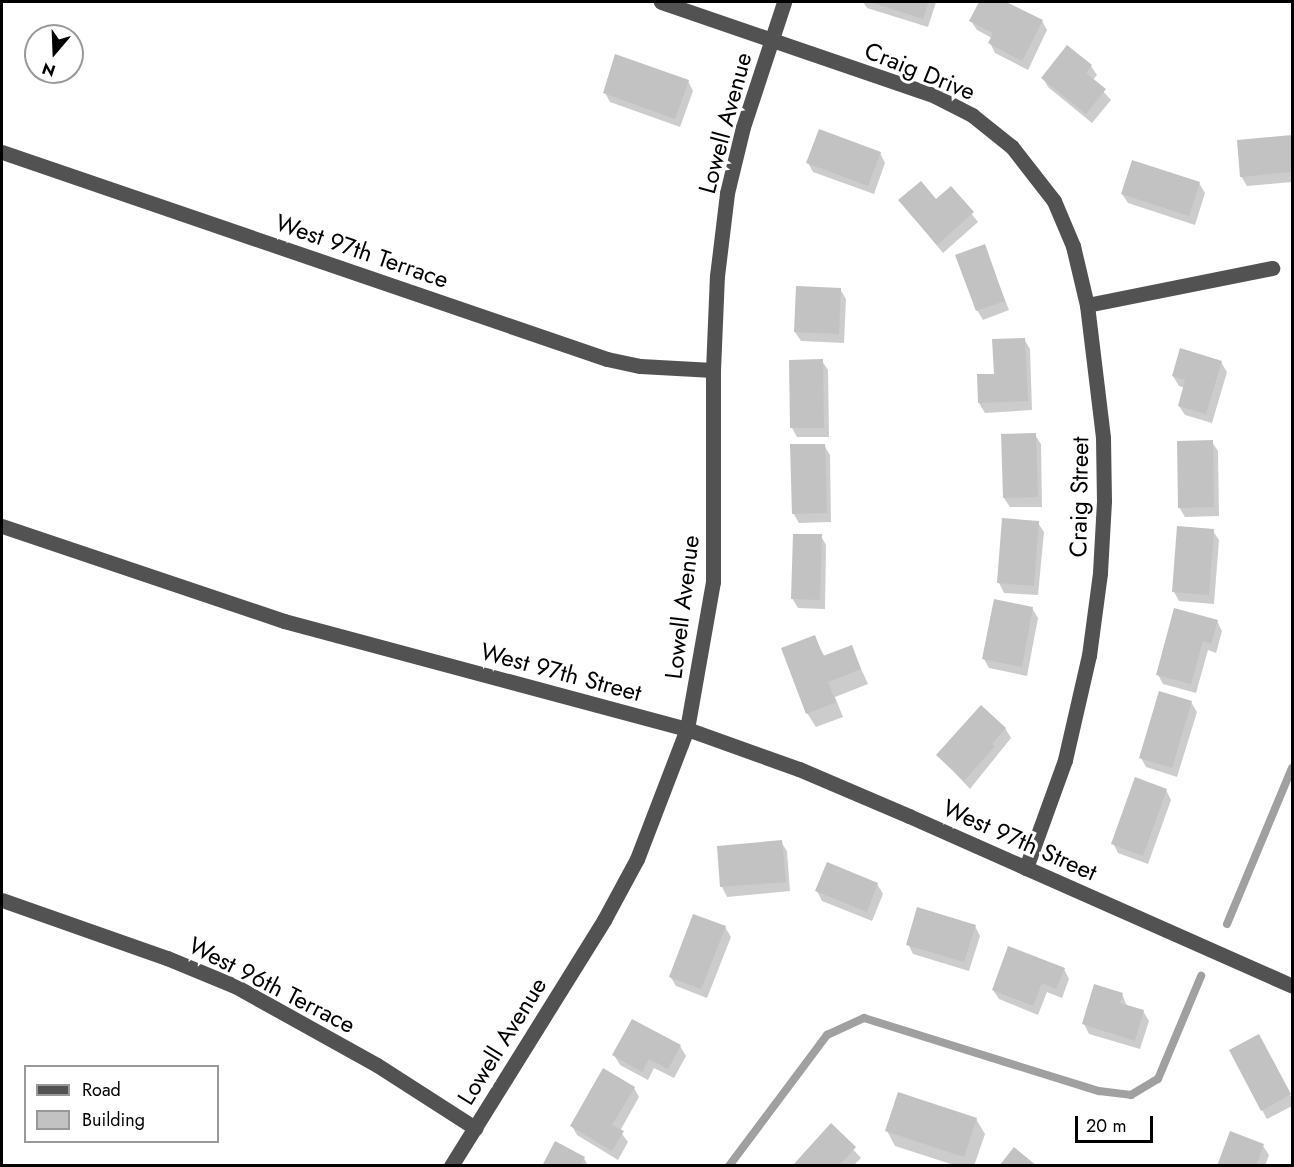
<!DOCTYPE html>
<style>
body{margin:0}
#map{position:relative;width:1294px;height:1167px;overflow:hidden;background:#fff;font-family:Jost,sans-serif}
div>[style]{position:absolute}
.shadow>*{inset:0;background:#0003}
.stream>*{height:8px;margin:-4px;padding:0 4px;transform-origin:4px;border-radius:4px;background:#a0a0a0}
.building>*{inset:0;background:#c2c2c2}
.minor>*{height:15px;margin:-7.5px;padding:0 7.5px;transform-origin:7.5px;border-radius:7.5px;background:#525252}
span{translate:-50% -50%;white-space:nowrap;text-align:center;line-height:1.15;-webkit-text-stroke:6px #fff;paint-order:stroke}
.street-label{font-size:24px;color:#000}
.frame{position:absolute;inset:0;border:3px solid #000;pointer-events:none}
.legend{position:absolute;left:24px;top:1065px;width:195px;height:78px;box-sizing:border-box;background:#fff;border:2px solid #999;margin:0;padding:8px 10px;list-style:none;font-size:18px;color:#000}
.legend li{display:flex;align-items:center;gap:12px;height:30px}
.legend b{width:30px;border:2px solid #999}
.north{position:absolute;left:24px;top:24px;width:60px;height:60px;box-sizing:border-box;background:#fff;border:2px solid #999;border-radius:50%;rotate:199deg;font-size:16px;font-weight:700;line-height:24px;text-align:center;color:#000}
.north::after{content:'';display:block;margin:auto;width:21px;height:27px;background:#000;clip-path:polygon(50% 0,100% 100%,50% 72%,0 100%)}
.scale{position:absolute;left:1075px;top:1116px;width:78px;height:27px;box-sizing:border-box;border:3px solid #000;border-top:0;padding-left:8px;font-size:18px;line-height:21px;white-space:nowrap;color:#000;-webkit-text-stroke:4px #fff;paint-order:stroke}
</style>
<div id="map">
<div class="shadow">
<i style="clip-path:polygon(863px 2px,936px 2px,928px 27px,867px 8px)"></i>
<i style="clip-path:polygon(981px 2px,1003px 2px,1042px 21px,1047px 30px,1028px 70px,995px 53px,990px 43px,992px 38px,977px 30px,971px 21px)"></i>
<i style="clip-path:polygon(1091px 66px,1097px 75px,1093px 80px,1111px 100px,1092px 123px,1048px 87px,1043px 78px)"></i>
<i style="clip-path:polygon(688px 81px,693px 91px,680px 127px,610px 102px,605px 93px)"></i>
<i style="clip-path:polygon(1292px 137px,1292px 182px,1247px 186px,1241px 176px,1238px 141px)"></i>
<i style="clip-path:polygon(880px 153px,885px 163px,874px 194px,813px 172px,808px 163px)"></i>
<i style="clip-path:polygon(1199px 183px,1205px 193px,1195px 225px,1128px 203px,1122px 194px)"></i>
<i style="clip-path:polygon(951px 188px,978px 222px,943px 253px,900px 201px,936px 201px)"></i>
<i style="clip-path:polygon(984px 246px,1009px 310px,983px 320px,977px 310px)"></i>
<i style="clip-path:polygon(840px 289px,846px 299px,844px 343px,801px 341px,795px 332px)"></i>
<i style="clip-path:polygon(1024px 339px,1030px 349px,1032px 410px,985px 413px,979px 403px)"></i>
<i style="clip-path:polygon(822px 361px,828px 370px,829px 437px,797px 437px,792px 428px)"></i>
<i style="clip-path:polygon(1221px 362px,1227px 372px,1212px 423px,1185px 415px,1179px 406px,1185px 388px,1179px 386px,1173px 376px)"></i>
<i style="clip-path:polygon(1035px 435px,1041px 444px,1042px 507px,1010px 507px,1004px 498px)"></i>
<i style="clip-path:polygon(1212px 442px,1218px 451px,1219px 516px,1185px 517px,1179px 507px)"></i>
<i style="clip-path:polygon(824px 445px,830px 455px,831px 522px,799px 523px,793px 513px)"></i>
<i style="clip-path:polygon(1038px 523px,1044px 532px,1038px 595px,1004px 593px,999px 583px)"></i>
<i style="clip-path:polygon(1213px 531px,1219px 540px,1214px 604px,1179px 601px,1174px 592px)"></i>
<i style="clip-path:polygon(821px 536px,826px 545px,825px 609px,798px 608px,792px 598px)"></i>
<i style="clip-path:polygon(1032px 608px,1038px 618px,1027px 676px,989px 668px,984px 659px)"></i>
<i style="clip-path:polygon(1217px 621px,1222px 631px,1216px 653px,1208px 650px,1196px 693px,1163px 684px,1158px 675px)"></i>
<i style="clip-path:polygon(814px 637px,825px 657px,851px 647px,868px 684px,835px 697px,843px 717px,816px 727px,807px 713px)"></i>
<i style="clip-path:polygon(1191px 702px,1197px 712px,1177px 777px,1146px 767px,1141px 758px)"></i>
<i style="clip-path:polygon(1005px 728px,1011px 738px,970px 789px,938px 755px)"></i>
<i style="clip-path:polygon(1166px 790px,1171px 800px,1148px 864px,1118px 853px,1113px 843px)"></i>
<i style="clip-path:polygon(781px 842px,787px 851px,790px 891px,727px 897px,722px 887px,718px 847px)"></i>
<i style="clip-path:polygon(877px 884px,883px 894px,872px 921px,822px 901px,817px 891px)"></i>
<i style="clip-path:polygon(975px 926px,980px 936px,969px 971px,913px 954px,908px 944px)"></i>
<i style="clip-path:polygon(725px 927px,731px 937px,707px 998px,676px 986px,670px 976px)"></i>
<i style="clip-path:polygon(1064px 969px,1069px 979px,1062px 998px,1047px 992px,1038px 1015px,999px 999px,993px 990px)"></i>
<i style="clip-path:polygon(1122px 994px,1127px 1006px,1143px 1011px,1149px 1021px,1140px 1049px,1089px 1034px,1084px 1024px)"></i>
<i style="clip-path:polygon(680px 1046px,686px 1056px,674px 1078px,654px 1068px,648px 1080px,620px 1065px,614px 1055px)"></i>
<i style="clip-path:polygon(1264px 1046px,1292px 1099px,1292px 1106px,1267px 1119px,1262px 1110px)"></i>
<i style="clip-path:polygon(634px 1088px,639px 1097px,620px 1131px,628px 1142px,618px 1160px,577px 1135px,572px 1126px)"></i>
<i style="clip-path:polygon(976px 1119px,985px 1134px,974px 1166px,957px 1166px,895px 1146px,887px 1131px)"></i>
<i style="clip-path:polygon(831px 1125px,861px 1158px,853px 1166px,794px 1166px)"></i>
<i style="clip-path:polygon(1263px 1146px,1269px 1155px,1265px 1166px,1218px 1166px)"></i>
<i style="clip-path:polygon(584px 1158px,588px 1166px,544px 1166px)"></i>
</div>
<div class="stream">
<i style="left:1227px;top:924px;width:169px;rotate:-67.4deg"></i>
<i style="left:729px;top:1166px;width:164px;rotate:-53.2deg"></i>
<i style="left:827px;top:1035px;width:41px;rotate:-24.7deg"></i>
<i style="left:864px;top:1018px;width:246px;rotate:17.3deg"></i>
<i style="left:1099px;top:1091px;width:32px;rotate:7deg"></i>
<i style="left:1131px;top:1095px;width:31px;rotate:-31deg"></i>
<i style="left:1158px;top:1079px;width:112px;rotate:-67.3deg"></i>
</div>
<div class="building">
<i style="clip-path:polygon(870px 2px,929px 2px,923px 19px)"></i>
<i style="clip-path:polygon(979px 2px,1006px 2px,1043px 20px,1022px 61px,988px 43px,993px 33px,969px 21px)"></i>
<i style="clip-path:polygon(1067px 45px,1092px 65px,1086px 73px,1106px 89px,1086px 114px,1041px 78px)"></i>
<i style="clip-path:polygon(615px 54px,689px 80px,675px 119px,603px 93px)"></i>
<i style="clip-path:polygon(819px 129px,881px 152px,868px 186px,806px 163px)"></i>
<i style="clip-path:polygon(1292px 135px,1292px 172px,1240px 177px,1237px 140px)"></i>
<i style="clip-path:polygon(1132px 160px,1200px 182px,1189px 216px,1121px 194px)"></i>
<i style="clip-path:polygon(921px 181px,936px 199px,951px 186px,974px 212px,937px 245px,898px 200px)"></i>
<i style="clip-path:polygon(985px 244px,1005px 301px,976px 311px,955px 255px)"></i>
<i style="clip-path:polygon(796px 286px,841px 288px,839px 334px,794px 332px)"></i>
<i style="clip-path:polygon(1025px 338px,1028px 401px,978px 403px,977px 374px,994px 374px,992px 339px)"></i>
<i style="clip-path:polygon(1180px 348px,1222px 361px,1206px 414px,1178px 406px,1185px 380px,1172px 376px)"></i>
<i style="clip-path:polygon(823px 359px,824px 428px,790px 428px,789px 360px)"></i>
<i style="clip-path:polygon(1036px 433px,1038px 497px,1003px 498px,1001px 434px)"></i>
<i style="clip-path:polygon(1213px 440px,1214px 507px,1178px 508px,1177px 441px)"></i>
<i style="clip-path:polygon(790px 444px,825px 444px,827px 513px,792px 514px)"></i>
<i style="clip-path:polygon(1002px 518px,1039px 521px,1034px 586px,997px 583px)"></i>
<i style="clip-path:polygon(1177px 526px,1214px 529px,1209px 595px,1172px 592px)"></i>
<i style="clip-path:polygon(793px 534px,822px 534px,820px 600px,791px 599px)"></i>
<i style="clip-path:polygon(994px 599px,1033px 607px,1022px 667px,982px 659px)"></i>
<i style="clip-path:polygon(1174px 608px,1218px 620px,1211px 644px,1203px 641px,1191px 684px,1156px 675px)"></i>
<i style="clip-path:polygon(815px 635px,823px 656px,852px 645px,861px 669px,828px 682px,836px 702px,806px 714px,781px 648px)"></i>
<i style="clip-path:polygon(1159px 691px,1192px 701px,1172px 768px,1139px 758px)"></i>
<i style="clip-path:polygon(981px 705px,1006px 728px,992px 744px,995px 746px,964px 781px,936px 755px)"></i>
<i style="clip-path:polygon(1135px 777px,1167px 789px,1143px 856px,1111px 844px)"></i>
<i style="clip-path:polygon(782px 840px,786px 882px,720px 887px,717px 846px)"></i>
<i style="clip-path:polygon(827px 862px,878px 883px,867px 912px,815px 891px)"></i>
<i style="clip-path:polygon(917px 907px,976px 925px,964px 962px,906px 945px)"></i>
<i style="clip-path:polygon(693px 914px,726px 926px,701px 989px,669px 977px)"></i>
<i style="clip-path:polygon(1008px 946px,1065px 968px,1056px 989px,1042px 983px,1033px 1006px,992px 990px)"></i>
<i style="clip-path:polygon(1094px 984px,1123px 993px,1120px 1003px,1144px 1010px,1135px 1041px,1082px 1024px)"></i>
<i style="clip-path:polygon(632px 1019px,681px 1045px,668px 1069px,649px 1059px,642px 1072px,612px 1055px)"></i>
<i style="clip-path:polygon(1259px 1034px,1291px 1094px,1261px 1111px,1229px 1050px)"></i>
<i style="clip-path:polygon(603px 1068px,635px 1087px,612px 1125px,624px 1131px,612px 1151px,570px 1126px)"></i>
<i style="clip-path:polygon(898px 1092px,977px 1118px,964px 1157px,885px 1131px)"></i>
<i style="clip-path:polygon(831px 1123px,856px 1147px,839px 1166px,792px 1166px)"></i>
<i style="clip-path:polygon(1230px 1131px,1264px 1144px,1256px 1166px,1217px 1166px)"></i>
<i style="clip-path:polygon(555px 1141px,585px 1157px,580px 1166px,542px 1166px)"></i>
<i style="clip-path:polygon(1014px 1147px,1037px 1166px,999px 1166px)"></i>
</div>
<div class="minor">
<i style="left:661px;top:2px;width:290px;rotate:18.9deg"></i>
<i style="left:935px;top:96px;width:42px;rotate:27.2deg"></i>
<i style="left:972px;top:115px;width:51px;rotate:38.7deg"></i>
<i style="left:1012px;top:147px;width:68px;rotate:52.1deg"></i>
<i style="left:1054px;top:201px;width:49px;rotate:67.1deg"></i>
<i style="left:1073px;top:246px;width:61px;rotate:76.7deg"></i>
<i style="left:1087px;top:305px;width:134px;rotate:83.1deg"></i>
<i style="left:1103px;top:438px;width:63px;rotate:89.1deg"></i>
<i style="left:1104px;top:501px;width:72px;rotate:93.2deg"></i>
<i style="left:1100px;top:573px;width:83px;rotate:97.6deg"></i>
<i style="left:1089px;top:655px;width:108px;rotate:102.9deg"></i>
<i style="left:1065px;top:760px;width:115px;rotate:109.9deg"></i>
<i style="left:2px;top:152px;width:639px;rotate:18.89deg"></i>
<i style="left:607px;top:359px;width:34px;rotate:12deg"></i>
<i style="left:640px;top:366px;width:73px;rotate:3.1deg"></i>
<i style="left:1087px;top:305px;width:189px;rotate:-11.3deg"></i>
<i style="left:2px;top:526px;width:298px;rotate:18.6deg"></i>
<i style="left:284px;top:621px;width:417px;rotate:15deg"></i>
<i style="left:687px;top:729px;width:119px;rotate:19.7deg"></i>
<i style="left:799px;top:769px;width:120px;rotate:23.1deg"></i>
<i style="left:909px;top:816px;width:419px;rotate:23.9deg"></i>
<i style="left:2px;top:900px;width:175px;rotate:19.4deg"></i>
<i style="left:167px;top:958px;width:74px;rotate:22.4deg"></i>
<i style="left:235px;top:986px;width:162px;rotate:29.1deg"></i>
<i style="left:377px;top:1065px;width:117px;rotate:32.7deg"></i>
<i style="left:451px;top:1166px;width:290px;rotate:-58.1deg"></i>
<i style="left:604px;top:920px;width:69px;rotate:-61.6deg"></i>
<i style="left:637px;top:859px;width:139px;rotate:-69deg"></i>
<i style="left:687px;top:729px;width:149px;rotate:-80deg"></i>
<i style="left:713px;top:582px;width:212px;rotate:-90deg"></i>
<i style="left:713px;top:370px;width:94px;rotate:-87.6deg"></i>
<i style="left:717px;top:276px;width:84px;rotate:-83.1deg"></i>
<i style="left:727px;top:193px;width:68px;rotate:-76.4deg"></i>
<i style="left:743px;top:127px;width:132px;rotate:-71.8deg"></i>
</div>
<div class="street-label">
<span style="left:920px;top:71px;rotate:22deg">Craig Drive</span>
<span style="left:725px;top:123px;rotate:-75deg">Lowell Avenue</span>
<span style="left:362px;top:251px;rotate:19deg">West 97th Terrace</span>
<span style="left:1079px;top:497px;rotate:-89deg">Craig Street</span>
<span style="left:682px;top:607px;rotate:-83deg">Lowell Avenue</span>
<span style="left:561px;top:672px;rotate:15deg">West 97th Street</span>
<span style="left:1020px;top:840px;rotate:24deg">West 97th Street</span>
<span style="left:272px;top:985px;rotate:27deg">West 96th Terrace</span>
<span style="left:502px;top:1041px;rotate:-58deg">Lowell Avenue</span>
</div>
<div class="frame"></div>
<ul class="legend">
<li><b style="height:8px;background:#525252"></b>Road</li>
<li><b style="height:16px;background:#c2c2c2"></b>Building</li>
</ul>
<div class="north">N</div>
<div class="scale">20 m</div>
</div>
